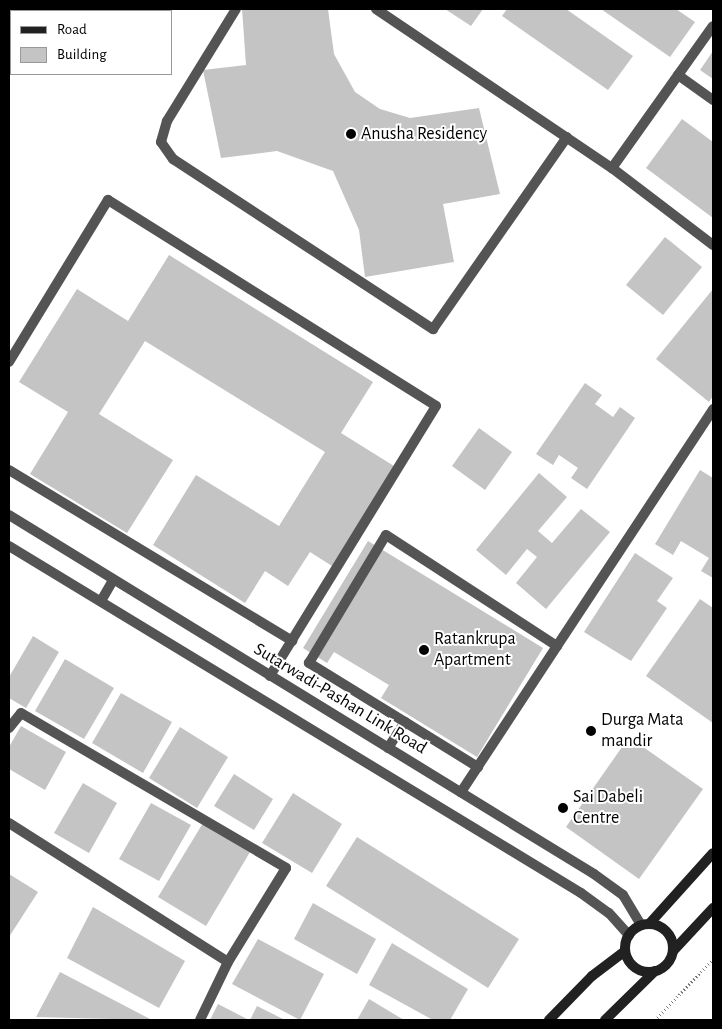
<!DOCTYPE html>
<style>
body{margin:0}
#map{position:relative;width:722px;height:1029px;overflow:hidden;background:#fff;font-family:"Alegreya Sans",sans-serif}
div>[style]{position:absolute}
.building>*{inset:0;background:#c4c4c4}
.path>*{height:3px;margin-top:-1.5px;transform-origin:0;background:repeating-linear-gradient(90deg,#767676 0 1px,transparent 0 3.5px)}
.service>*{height:10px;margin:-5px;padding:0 5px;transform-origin:5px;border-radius:5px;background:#545454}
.minor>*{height:10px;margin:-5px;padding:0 5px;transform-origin:5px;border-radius:5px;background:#545454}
.tertiary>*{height:10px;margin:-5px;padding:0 5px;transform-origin:5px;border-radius:5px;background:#545454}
.secondary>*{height:10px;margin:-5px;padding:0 5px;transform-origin:5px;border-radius:5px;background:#212121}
.secondary>.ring{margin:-5px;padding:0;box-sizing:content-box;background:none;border:10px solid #212121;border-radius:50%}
.dots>*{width:14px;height:14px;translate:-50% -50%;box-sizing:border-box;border:2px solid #fff;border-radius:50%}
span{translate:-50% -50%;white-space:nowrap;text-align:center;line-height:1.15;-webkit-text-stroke:4px #fff;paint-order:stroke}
.poi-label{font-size:18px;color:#000}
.left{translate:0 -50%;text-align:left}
.street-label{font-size:18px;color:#000}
.frame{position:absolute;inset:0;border:10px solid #000;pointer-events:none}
.legend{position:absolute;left:10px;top:10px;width:162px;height:65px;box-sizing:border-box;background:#fff;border:1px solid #999;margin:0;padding:6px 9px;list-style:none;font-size:15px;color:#000}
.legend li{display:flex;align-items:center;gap:10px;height:25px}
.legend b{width:25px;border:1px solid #999}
</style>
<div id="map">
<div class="building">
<i style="clip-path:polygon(242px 9px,328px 9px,334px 54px,355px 92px,380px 109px,410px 118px,479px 108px,500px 194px,443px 204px,454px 262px,365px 277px,359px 230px,333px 171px,277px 151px,221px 158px,203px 70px,246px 65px)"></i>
<i style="clip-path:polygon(445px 9px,483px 9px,471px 26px)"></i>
<i style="clip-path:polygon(507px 9px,566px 9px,633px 56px,608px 90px,502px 16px)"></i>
<i style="clip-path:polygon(601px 9px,676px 9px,695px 22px,670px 57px)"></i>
<i style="clip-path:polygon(713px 51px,713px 79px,700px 70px)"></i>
<i style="clip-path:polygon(682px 119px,713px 142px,713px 218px,646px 168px)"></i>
<i style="clip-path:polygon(665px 237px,702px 267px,663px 315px,626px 285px)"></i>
<i style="clip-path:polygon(169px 255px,373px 382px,341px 433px,394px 466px,332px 566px,310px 552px,288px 586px,265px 571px,245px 603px,153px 545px,196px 475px,279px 526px,325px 452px,145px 341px,99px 414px,173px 460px,127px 533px,30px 474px,68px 412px,19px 382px,77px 289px,128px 321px)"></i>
<i style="clip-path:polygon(713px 289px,713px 396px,709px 402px,656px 359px)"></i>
<i style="clip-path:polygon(585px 383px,602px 395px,595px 404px,613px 417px,620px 407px,635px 418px,587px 489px,571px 478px,578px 468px,559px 455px,553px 465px,536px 454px)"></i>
<i style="clip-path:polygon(479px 428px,512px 452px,485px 490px,452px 466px)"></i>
<i style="clip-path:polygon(700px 470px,713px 478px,713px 578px,701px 571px,709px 558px,681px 541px,673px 555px,655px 544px)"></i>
<i style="clip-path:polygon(539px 473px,567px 497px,538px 531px,552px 543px,581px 509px,610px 532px,546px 609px,516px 583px,537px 557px,527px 549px,506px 575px,476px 550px)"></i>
<i style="clip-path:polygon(368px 541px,543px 648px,477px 757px,381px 698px,389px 685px,334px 652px,327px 663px,303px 648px)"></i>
<i style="clip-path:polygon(635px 553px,673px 578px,657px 601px,667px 608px,631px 661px,584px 632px)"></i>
<i style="clip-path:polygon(700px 599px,713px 608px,713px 723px,646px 676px)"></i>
<i style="clip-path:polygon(33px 636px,59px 652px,26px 708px,9px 698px,9px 677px)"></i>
<i style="clip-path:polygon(65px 659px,114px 688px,84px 739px,35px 711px)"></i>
<i style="clip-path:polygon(121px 693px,172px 722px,143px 773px,92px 743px)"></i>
<i style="clip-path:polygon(21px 726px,66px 752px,45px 790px,9px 769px,9px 747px)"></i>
<i style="clip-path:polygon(180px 727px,228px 757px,197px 808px,149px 778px)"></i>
<i style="clip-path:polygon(629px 737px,703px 789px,639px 879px,566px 827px)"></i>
<i style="clip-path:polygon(234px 774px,273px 799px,254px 830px,214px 806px)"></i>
<i style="clip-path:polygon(83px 783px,117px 803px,89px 853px,54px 833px)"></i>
<i style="clip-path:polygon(293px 793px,342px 824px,312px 873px,262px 843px)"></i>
<i style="clip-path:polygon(151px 803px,191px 825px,159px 881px,119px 859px)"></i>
<i style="clip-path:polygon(203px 823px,250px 852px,206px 926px,158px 897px)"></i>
<i style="clip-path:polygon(357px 837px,519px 939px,488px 988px,326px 886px)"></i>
<i style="clip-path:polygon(9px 874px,38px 892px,9px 937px)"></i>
<i style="clip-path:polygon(313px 903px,376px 939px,357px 974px,294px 939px)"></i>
<i style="clip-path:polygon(93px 907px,185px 961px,159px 1008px,67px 958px)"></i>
<i style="clip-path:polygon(258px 939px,324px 974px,300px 1020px,232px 984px)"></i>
<i style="clip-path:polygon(392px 943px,468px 989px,450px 1020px,433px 1020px,369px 985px)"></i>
<i style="clip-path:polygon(60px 972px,152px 1020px,36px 1017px)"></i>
<i style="clip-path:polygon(369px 999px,404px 1020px,357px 1020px)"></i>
<i style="clip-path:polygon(218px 1004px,249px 1020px,210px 1020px)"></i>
<i style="clip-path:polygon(257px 1006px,285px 1020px,250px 1020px)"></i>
</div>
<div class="path">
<i style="left:655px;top:1020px;width:84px;rotate:-46.4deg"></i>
</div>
<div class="service">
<i style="left:236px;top:9px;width:132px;rotate:121.6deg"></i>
<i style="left:167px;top:121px;width:22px;rotate:106deg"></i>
<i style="left:161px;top:142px;width:21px;rotate:55deg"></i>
<i style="left:173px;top:159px;width:311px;rotate:33.2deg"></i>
<i style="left:433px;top:329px;width:234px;rotate:-55.1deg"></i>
<i style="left:376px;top:9px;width:285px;rotate:34deg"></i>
<i style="left:612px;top:168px;width:174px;rotate:-54.6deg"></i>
<i style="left:678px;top:75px;width:43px;rotate:35.5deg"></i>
<i style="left:9px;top:362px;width:190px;rotate:-58.6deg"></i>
<i style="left:108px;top:200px;width:387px;rotate:32.1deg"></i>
<i style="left:436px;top:406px;width:317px;rotate:121.6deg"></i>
<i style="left:9px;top:470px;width:331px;rotate:31.1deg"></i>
<i style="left:405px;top:722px;width:113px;rotate:-148.4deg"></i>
<i style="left:309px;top:663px;width:149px;rotate:-59deg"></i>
<i style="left:386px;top:535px;width:204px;rotate:33deg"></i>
<i style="left:557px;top:646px;width:175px;rotate:123.3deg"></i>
<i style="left:9px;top:728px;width:19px;rotate:-51deg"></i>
<i style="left:21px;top:713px;width:307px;rotate:30.3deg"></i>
<i style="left:286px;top:868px;width:110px;rotate:121.7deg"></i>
<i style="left:228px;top:962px;width:64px;rotate:115.8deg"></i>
<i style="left:388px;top:748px;width:31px;rotate:-57deg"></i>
<i style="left:405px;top:722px;width:86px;rotate:31.7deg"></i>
<i style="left:9px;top:823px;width:259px;rotate:32.4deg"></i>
</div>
<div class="minor">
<i style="left:612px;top:168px;width:127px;rotate:37.3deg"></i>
<i style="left:557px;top:646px;width:284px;rotate:-56.6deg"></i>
</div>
<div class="tertiary">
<i style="left:9px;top:515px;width:686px;rotate:31.54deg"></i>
<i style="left:594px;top:874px;width:36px;rotate:36deg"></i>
<i style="left:623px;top:895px;width:35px;rotate:59deg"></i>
<i style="left:9px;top:546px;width:669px;rotate:31.24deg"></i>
<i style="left:581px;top:893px;width:34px;rotate:36deg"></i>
<i style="left:609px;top:913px;width:30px;rotate:48deg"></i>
<i style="left:101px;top:601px;width:24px;rotate:-60deg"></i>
</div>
<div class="secondary">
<i style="left:650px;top:923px;width:94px;rotate:-48deg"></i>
<i class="ring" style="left:625px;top:924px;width:38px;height:38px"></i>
<i style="left:673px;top:951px;width:59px;rotate:-47.1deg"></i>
<i style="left:549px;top:1020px;width:62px;rotate:-45.7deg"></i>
<i style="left:592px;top:976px;width:41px;rotate:-37.1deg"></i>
<i style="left:605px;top:1020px;width:70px;rotate:-44.4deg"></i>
</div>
<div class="dots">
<i style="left:351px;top:134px;background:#000"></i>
<i style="left:424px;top:650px;background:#000"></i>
<i style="left:591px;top:731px;background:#000"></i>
<i style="left:563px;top:808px;background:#000"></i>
</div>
<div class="poi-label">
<span class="left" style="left:361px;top:134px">Anusha Residency</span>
<span class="left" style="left:434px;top:650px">Ratankrupa<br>Apartment</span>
<span class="left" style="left:601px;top:731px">Durga Mata<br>mandir</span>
<span class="left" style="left:573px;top:808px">Sai Dabeli<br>Centre</span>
</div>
<div class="street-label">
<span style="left:340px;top:699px;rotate:31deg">Sutarwadi-Pashan Link Road</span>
</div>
<div class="frame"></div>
<ul class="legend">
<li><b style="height:6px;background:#212121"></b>Road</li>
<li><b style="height:14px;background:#c4c4c4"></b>Building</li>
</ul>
</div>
